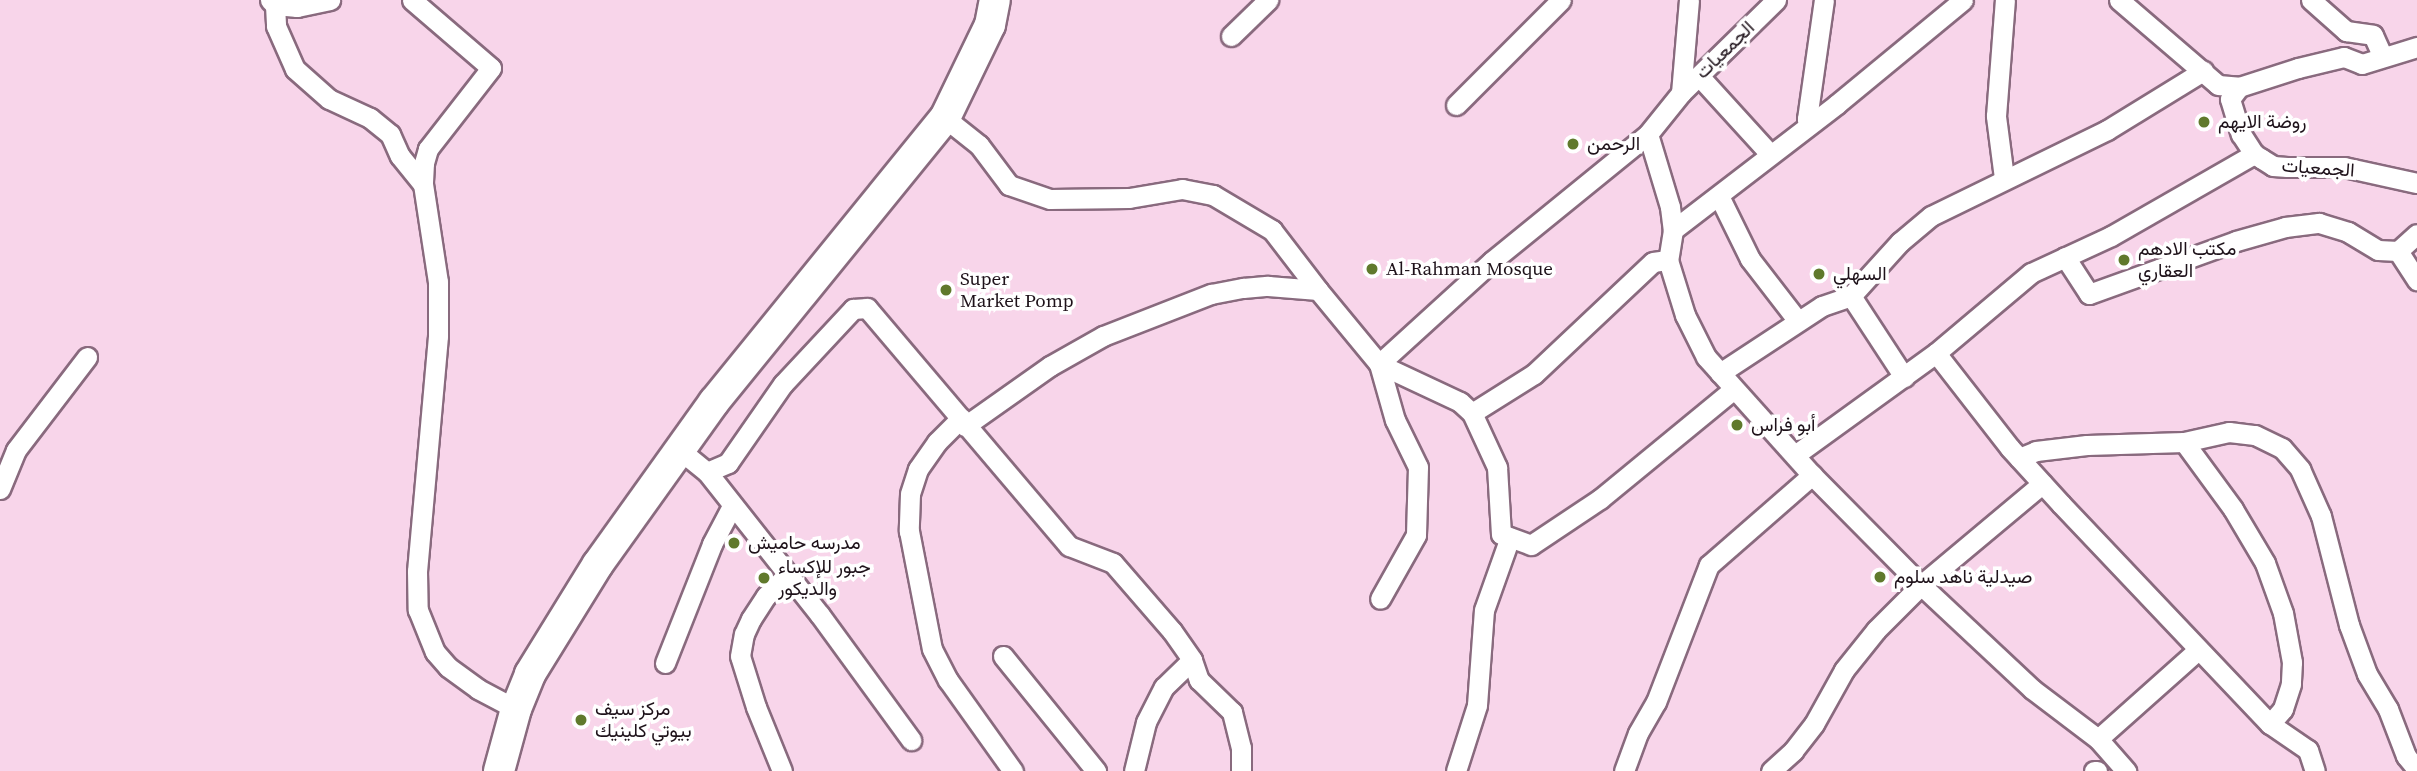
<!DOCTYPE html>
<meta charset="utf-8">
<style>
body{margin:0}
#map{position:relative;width:2417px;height:771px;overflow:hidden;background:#f8d5ea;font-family:"Source Serif 4",Vazirmatn,serif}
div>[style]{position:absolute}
.roads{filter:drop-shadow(2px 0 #896a7e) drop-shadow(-2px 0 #896a7e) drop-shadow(0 2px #896a7e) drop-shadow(0 -2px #896a7e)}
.minor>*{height:19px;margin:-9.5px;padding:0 9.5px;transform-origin:9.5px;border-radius:9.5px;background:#fff}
.primary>*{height:30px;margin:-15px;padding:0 15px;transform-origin:15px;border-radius:15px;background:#fff}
.dots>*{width:19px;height:19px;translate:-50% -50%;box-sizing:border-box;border:4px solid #fff;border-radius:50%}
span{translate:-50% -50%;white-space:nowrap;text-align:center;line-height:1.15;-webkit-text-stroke:7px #fff;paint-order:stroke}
.street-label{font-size:19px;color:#1e121a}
.poi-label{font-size:19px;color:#1e121a}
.left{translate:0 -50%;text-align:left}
</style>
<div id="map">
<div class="roads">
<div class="minor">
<i style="left:270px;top:0;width:7px;rotate:45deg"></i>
<i style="left:275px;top:5px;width:22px;rotate:5deg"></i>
<i style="left:297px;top:7px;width:34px;rotate:-12deg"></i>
<i style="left:412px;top:0;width:104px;rotate:40.7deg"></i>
<i style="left:491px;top:68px;width:103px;rotate:127.9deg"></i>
<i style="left:428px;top:149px;width:15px;rotate:106deg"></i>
<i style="left:424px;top:163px;width:21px;rotate:93deg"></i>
<i style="left:423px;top:184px;width:99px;rotate:81.3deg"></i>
<i style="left:438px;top:282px;width:54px;rotate:90deg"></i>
<i style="left:438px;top:336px;width:236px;rotate:95.1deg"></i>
<i style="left:417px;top:571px;width:39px;rotate:89deg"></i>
<i style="left:418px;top:610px;width:45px;rotate:68deg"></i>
<i style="left:435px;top:652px;width:20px;rotate:49deg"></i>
<i style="left:448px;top:667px;width:37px;rotate:36deg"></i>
<i style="left:478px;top:689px;width:43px;rotate:27.8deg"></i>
<i style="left:2119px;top:0;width:130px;rotate:40.6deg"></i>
<i style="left:2218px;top:85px;width:21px;rotate:5deg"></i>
<i style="left:2239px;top:87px;width:15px;rotate:127deg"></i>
<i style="left:2230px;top:99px;width:37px;rotate:73deg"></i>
<i style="left:2241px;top:134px;width:24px;rotate:57deg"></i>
<i style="left:2254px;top:154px;width:9px;rotate:32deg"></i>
<i style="left:2262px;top:159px;width:13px;rotate:32deg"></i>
<i style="left:2273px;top:166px;width:14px;rotate:4deg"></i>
<i style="left:2287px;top:167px;width:57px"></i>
<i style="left:2344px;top:167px;width:75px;rotate:12.4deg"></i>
<i style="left:2311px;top:0;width:47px;rotate:41.5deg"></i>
<i style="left:2346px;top:31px;width:27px;rotate:8deg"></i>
<i style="left:2373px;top:35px;width:24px;rotate:66deg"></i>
<i style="left:275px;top:5px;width:21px;rotate:87deg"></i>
<i style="left:276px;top:26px;width:47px;rotate:66.2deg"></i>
<i style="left:295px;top:69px;width:45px;rotate:41.4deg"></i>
<i style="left:329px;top:99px;width:45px;rotate:24.9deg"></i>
<i style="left:370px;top:118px;width:26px;rotate:39deg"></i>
<i style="left:390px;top:134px;width:24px;rotate:66deg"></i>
<i style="left:400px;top:156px;width:36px;rotate:51deg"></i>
<i style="left:1231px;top:36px;width:52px;rotate:-44.2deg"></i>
<i style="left:1699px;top:76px;width:105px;rotate:47.7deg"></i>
<i style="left:2239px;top:87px;width:62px;rotate:-17.9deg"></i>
<i style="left:2298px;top:68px;width:47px;rotate:-13.4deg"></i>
<i style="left:2344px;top:57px;width:19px;rotate:21deg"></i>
<i style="left:2362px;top:64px;width:58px;rotate:-17.2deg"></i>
<i style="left:1681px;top:93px;width:93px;rotate:-85.1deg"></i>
<i style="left:1456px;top:105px;width:148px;rotate:-45deg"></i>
<i style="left:945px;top:118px;width:43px;rotate:38.5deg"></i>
<i style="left:979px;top:145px;width:50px;rotate:53.1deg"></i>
<i style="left:1009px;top:185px;width:43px;rotate:18.9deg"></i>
<i style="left:1050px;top:199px;width:79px;rotate:-0.7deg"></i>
<i style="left:1129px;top:198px;width:54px;rotate:-9.6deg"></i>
<i style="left:1182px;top:189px;width:32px;rotate:11deg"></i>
<i style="left:1213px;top:195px;width:69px;rotate:30.7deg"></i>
<i style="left:1272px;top:230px;width:76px;rotate:52.5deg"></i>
<i style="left:1810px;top:124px;width:6px;rotate:-121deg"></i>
<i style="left:1807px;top:119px;width:120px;rotate:-81.9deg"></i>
<i style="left:1648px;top:134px;width:53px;rotate:-51.2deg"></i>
<i style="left:1681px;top:93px;width:133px;rotate:-44.4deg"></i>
<i style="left:2004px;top:178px;width:63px;rotate:-97.4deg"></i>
<i style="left:1996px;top:116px;width:116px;rotate:-85.6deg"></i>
<i style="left:1719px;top:196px;width:70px;rotate:63.8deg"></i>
<i style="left:1750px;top:259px;width:78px;rotate:52.3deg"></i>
<i style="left:1673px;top:230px;width:207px;rotate:-37.5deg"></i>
<i style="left:1837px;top:104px;width:163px;rotate:-39.5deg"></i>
<i style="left:2398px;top:251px;width:35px;rotate:57deg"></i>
<i style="left:2065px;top:257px;width:44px;rotate:57deg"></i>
<i style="left:2089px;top:294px;width:156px;rotate:-19.8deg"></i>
<i style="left:2236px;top:241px;width:51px;rotate:-15.9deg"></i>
<i style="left:2285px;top:227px;width:34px;rotate:-7deg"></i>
<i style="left:2319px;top:223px;width:30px;rotate:17deg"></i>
<i style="left:2348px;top:232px;width:35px;rotate:31deg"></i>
<i style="left:2378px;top:250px;width:20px;rotate:3deg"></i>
<i style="left:2398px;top:251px;width:25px;rotate:-42deg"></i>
<i style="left:1851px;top:296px;width:97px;rotate:56.8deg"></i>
<i style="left:1936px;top:353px;width:120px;rotate:52.1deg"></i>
<i style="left:2010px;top:448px;width:76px;rotate:47.7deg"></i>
<i style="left:2061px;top:504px;width:303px;rotate:46.5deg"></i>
<i style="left:2270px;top:724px;width:46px;rotate:34.4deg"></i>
<i style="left:2308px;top:750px;width:22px;rotate:72deg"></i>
<i style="left:1379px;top:364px;width:89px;rotate:25.1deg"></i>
<i style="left:1460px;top:402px;width:16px;rotate:43deg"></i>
<i style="left:1472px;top:413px;width:73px;rotate:-32.2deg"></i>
<i style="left:1534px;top:374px;width:163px;rotate:-43.3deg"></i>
<i style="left:1653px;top:262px;width:15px;rotate:-8deg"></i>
<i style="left:1379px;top:364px;width:58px;rotate:74.1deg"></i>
<i style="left:1395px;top:420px;width:52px;rotate:63.9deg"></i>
<i style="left:1418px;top:467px;width:68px;rotate:91.7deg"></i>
<i style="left:1416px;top:535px;width:73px;rotate:119.4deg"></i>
<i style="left:1720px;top:373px;width:122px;rotate:-33.3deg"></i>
<i style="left:1822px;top:306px;width:31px;rotate:-19deg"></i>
<i style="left:1851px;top:296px;width:73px;rotate:-47.8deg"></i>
<i style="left:1900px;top:242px;width:40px;rotate:-40deg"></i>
<i style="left:1931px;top:216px;width:196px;rotate:-26deg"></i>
<i style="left:2107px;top:130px;width:113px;rotate:-31.6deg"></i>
<i style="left:1472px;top:413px;width:60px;rotate:65.2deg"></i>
<i style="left:1497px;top:467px;width:67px;rotate:86.6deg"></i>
<i style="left:1501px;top:534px;width:32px;rotate:20deg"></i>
<i style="left:1531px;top:545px;width:83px;rotate:-33.7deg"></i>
<i style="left:1600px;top:499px;width:173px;rotate:-39.4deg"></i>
<i style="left:961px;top:418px;width:34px;rotate:135deg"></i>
<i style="left:937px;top:442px;width:33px;rotate:125deg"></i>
<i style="left:918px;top:469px;width:26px;rotate:108deg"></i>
<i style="left:910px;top:494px;width:37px;rotate:92deg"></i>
<i style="left:909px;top:531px;width:120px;rotate:79deg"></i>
<i style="left:932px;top:649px;width:35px;rotate:63deg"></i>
<i style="left:948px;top:680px;width:112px;rotate:54.5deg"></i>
<i style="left:965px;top:426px;width:104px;rotate:-35.2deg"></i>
<i style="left:1050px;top:366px;width:61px;rotate:-29.5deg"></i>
<i style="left:1103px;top:336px;width:116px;rotate:-21.3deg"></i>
<i style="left:1211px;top:294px;width:33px;rotate:-11deg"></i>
<i style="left:1243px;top:288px;width:25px;rotate:-5deg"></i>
<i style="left:1268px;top:286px;width:50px;rotate:4.6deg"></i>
<i style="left:1318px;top:290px;width:96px;rotate:50.5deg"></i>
<i style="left:1379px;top:364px;width:153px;rotate:-42.3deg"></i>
<i style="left:1492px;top:261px;width:201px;rotate:-39.1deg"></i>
<i style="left:1648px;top:134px;width:76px;rotate:73.2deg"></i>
<i style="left:1670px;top:207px;width:23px;rotate:83deg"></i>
<i style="left:1673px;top:230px;width:30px;rotate:99deg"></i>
<i style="left:1668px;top:260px;width:58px;rotate:72.8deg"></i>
<i style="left:1685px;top:315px;width:47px;rotate:63.4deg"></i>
<i style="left:1706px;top:357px;width:159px;rotate:48.1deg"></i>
<i style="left:1812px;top:475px;width:155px;rotate:45.3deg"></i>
<i style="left:1921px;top:585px;width:152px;rotate:43.1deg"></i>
<i style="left:2032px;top:689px;width:83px;rotate:37.1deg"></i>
<i style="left:2098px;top:739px;width:43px;rotate:48.8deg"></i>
<i style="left:2184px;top:442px;width:83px;rotate:53.8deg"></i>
<i style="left:2233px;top:509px;width:63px;rotate:59.3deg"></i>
<i style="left:2265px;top:563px;width:53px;rotate:70.2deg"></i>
<i style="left:2283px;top:613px;width:50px;rotate:79.6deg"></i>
<i style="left:2292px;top:662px;width:22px;rotate:93deg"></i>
<i style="left:2291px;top:684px;width:26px;rotate:108deg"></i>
<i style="left:2283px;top:709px;width:20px;rotate:131deg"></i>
<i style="left:681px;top:451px;width:33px;rotate:39deg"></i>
<i style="left:707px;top:472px;width:182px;rotate:51.7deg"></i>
<i style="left:820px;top:615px;width:155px;rotate:53.9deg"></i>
<i style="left:1795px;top:455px;width:174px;rotate:-35.9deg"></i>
<i style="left:1936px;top:353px;width:124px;rotate:-40.1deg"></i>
<i style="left:2031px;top:273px;width:88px;rotate:-24.8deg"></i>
<i style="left:2111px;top:236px;width:165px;rotate:-29.8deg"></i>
<i style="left:2019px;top:458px;width:18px;rotate:-22deg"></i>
<i style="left:2036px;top:451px;width:51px;rotate:-6.7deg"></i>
<i style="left:2087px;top:445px;width:97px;rotate:-1.8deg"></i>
<i style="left:2184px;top:442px;width:46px;rotate:-12.5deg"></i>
<i style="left:2229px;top:432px;width:26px;rotate:7deg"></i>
<i style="left:2255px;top:435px;width:30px;rotate:26deg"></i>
<i style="left:2282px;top:448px;width:28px;rotate:49deg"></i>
<i style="left:2300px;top:469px;width:51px;rotate:65.9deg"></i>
<i style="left:2321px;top:516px;width:113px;rotate:75.6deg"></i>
<i style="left:2349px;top:625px;width:52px;rotate:69.8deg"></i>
<i style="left:2367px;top:674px;width:41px;rotate:59deg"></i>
<i style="left:2388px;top:709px;width:50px;rotate:69deg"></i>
<i style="left:2406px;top:756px;width:17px;rotate:50deg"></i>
<i style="left:707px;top:472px;width:23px;rotate:-23deg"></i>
<i style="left:728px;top:463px;width:96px;rotate:-55.2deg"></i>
<i style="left:783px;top:384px;width:103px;rotate:-47deg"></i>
<i style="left:853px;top:309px;width:14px;rotate:-4deg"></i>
<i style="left:867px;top:308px;width:312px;rotate:49.7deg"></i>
<i style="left:1069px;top:546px;width:47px;rotate:21.1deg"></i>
<i style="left:1113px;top:563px;width:90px;rotate:49.1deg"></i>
<i style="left:1172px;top:631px;width:35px;rotate:55deg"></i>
<i style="left:1192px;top:660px;width:21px;rotate:71deg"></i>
<i style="left:1199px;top:680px;width:46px;rotate:44.1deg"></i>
<i style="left:1232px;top:712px;width:37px;rotate:76deg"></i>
<i style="left:1241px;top:748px;width:23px;rotate:90deg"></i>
<i style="left:0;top:489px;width:42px;rotate:-67.7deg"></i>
<i style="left:16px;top:450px;width:117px;rotate:-52.6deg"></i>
<i style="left:1003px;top:656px;width:148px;rotate:51deg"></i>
<i style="left:665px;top:663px;width:128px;rotate:-68.4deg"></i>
<i style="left:712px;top:544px;width:43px;rotate:-62.2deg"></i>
<i style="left:2098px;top:739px;width:134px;rotate:-41.7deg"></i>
<i style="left:782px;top:771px;width:69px;rotate:-112.1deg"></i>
<i style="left:756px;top:707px;width:53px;rotate:-107.4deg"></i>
<i style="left:740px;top:656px;width:22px;rotate:-80deg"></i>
<i style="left:744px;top:634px;width:17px;rotate:-65deg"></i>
<i style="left:751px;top:619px;width:27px;rotate:-57deg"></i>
<i style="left:766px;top:596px;width:30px;rotate:-45deg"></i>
<i style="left:1134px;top:771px;width:50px;rotate:-76.2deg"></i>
<i style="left:1146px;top:722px;width:39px;rotate:-63deg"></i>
<i style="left:1164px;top:687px;width:39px;rotate:-44deg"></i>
<i style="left:1456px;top:771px;width:69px;rotate:-72.3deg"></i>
<i style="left:1477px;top:705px;width:95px;rotate:-85.8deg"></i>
<i style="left:1484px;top:610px;width:77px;rotate:-70.4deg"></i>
<i style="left:1624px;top:771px;width:40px;rotate:-69.8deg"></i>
<i style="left:1638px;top:733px;width:36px;rotate:-60deg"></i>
<i style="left:1656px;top:702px;width:147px;rotate:-68.9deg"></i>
<i style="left:1709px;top:565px;width:137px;rotate:-41.1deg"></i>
<i style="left:1771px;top:771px;width:30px;rotate:-42deg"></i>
<i style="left:1793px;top:751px;width:34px;rotate:-52deg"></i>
<i style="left:1814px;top:724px;width:62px;rotate:-60.9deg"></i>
<i style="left:1844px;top:670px;width:51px;rotate:-51.3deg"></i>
<i style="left:1876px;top:630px;width:64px;rotate:-45deg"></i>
<i style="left:1921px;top:585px;width:158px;rotate:-39.9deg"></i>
<i style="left:2094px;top:771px;width:3px"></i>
</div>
<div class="primary">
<i style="left:499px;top:771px;width:64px;rotate:-74.7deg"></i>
<i style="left:516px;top:709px;width:38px;rotate:-68deg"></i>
<i style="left:530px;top:674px;width:129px;rotate:-58.3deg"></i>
<i style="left:598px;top:564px;width:199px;rotate:-54.4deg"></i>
<i style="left:714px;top:402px;width:366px;rotate:-50.9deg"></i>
<i style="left:945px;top:118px;width:103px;rotate:-64.2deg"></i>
<i style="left:990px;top:25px;width:25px;rotate:-79deg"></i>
</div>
</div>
<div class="dots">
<i style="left:2204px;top:122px;background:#60792c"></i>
<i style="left:1573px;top:144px;background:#60792c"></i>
<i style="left:2124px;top:260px;background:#60792c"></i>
<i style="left:1372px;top:269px;background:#60792c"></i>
<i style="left:1819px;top:274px;background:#60792c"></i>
<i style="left:946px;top:290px;background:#60792c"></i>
<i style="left:1737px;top:425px;background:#60792c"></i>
<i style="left:734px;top:543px;background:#60792c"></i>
<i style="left:1880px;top:577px;background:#60792c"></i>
<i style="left:764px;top:578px;background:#60792c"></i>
<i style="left:581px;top:720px;background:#60792c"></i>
</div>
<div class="street-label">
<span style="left:1725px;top:50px;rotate:-44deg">الجمعيات</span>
<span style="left:2318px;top:168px;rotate:4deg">الجمعيات</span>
</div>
<div class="poi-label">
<span class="left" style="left:2218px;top:122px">روضة الايهم</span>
<span class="left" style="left:1587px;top:144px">الرحمن</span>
<span class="left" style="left:2138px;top:260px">مكتب الادهم<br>العقاري</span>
<span class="left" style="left:1386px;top:269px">Al-Rahman Mosque</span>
<span class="left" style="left:1833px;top:274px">السهلي</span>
<span class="left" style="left:960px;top:290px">Super<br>Market Pomp</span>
<span class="left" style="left:1751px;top:425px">أبو فراس</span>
<span class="left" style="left:748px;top:543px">مدرسه حاميش</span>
<span class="left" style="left:778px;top:578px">جبور للإكساء<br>والديكور</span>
<span class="left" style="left:1894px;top:577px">صيدلية ناهد سلوم</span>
<span class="left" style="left:595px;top:720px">مركز سيف<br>بيوتي كلينيك</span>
</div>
</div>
